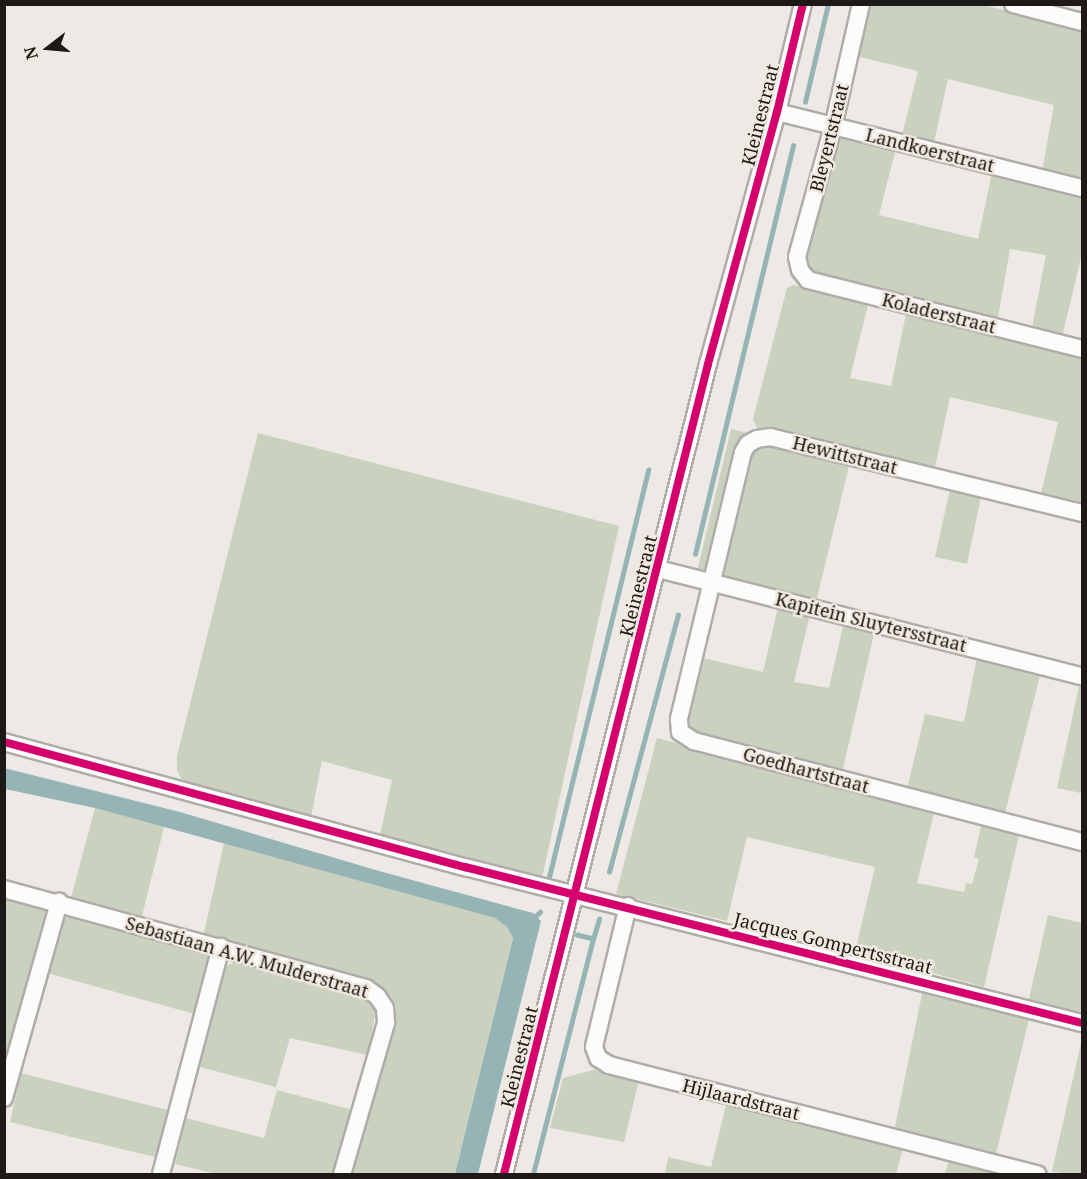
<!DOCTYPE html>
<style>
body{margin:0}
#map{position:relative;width:1087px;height:1179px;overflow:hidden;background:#ede9e4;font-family:"Noto Serif",serif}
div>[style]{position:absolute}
.green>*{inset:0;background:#cad1bf}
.water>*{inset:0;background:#96b4b6}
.stream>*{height:4.5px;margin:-2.25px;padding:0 2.25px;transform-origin:2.25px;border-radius:2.25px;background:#96b4b6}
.roads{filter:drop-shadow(2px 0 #afaca9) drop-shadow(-2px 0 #afaca9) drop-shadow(0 2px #afaca9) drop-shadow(0 -2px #afaca9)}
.minor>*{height:16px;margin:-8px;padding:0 8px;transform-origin:8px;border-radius:8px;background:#fcfcfb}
.cycleway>*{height:8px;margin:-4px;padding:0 4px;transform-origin:4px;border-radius:4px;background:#d6006c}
span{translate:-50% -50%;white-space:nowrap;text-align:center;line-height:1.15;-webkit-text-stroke:5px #f1e9e0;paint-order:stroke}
.street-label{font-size:18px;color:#1c1916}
.frame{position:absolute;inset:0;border:6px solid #1c1916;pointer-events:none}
.north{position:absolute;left:18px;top:18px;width:60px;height:60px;-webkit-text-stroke:4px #f1e9e0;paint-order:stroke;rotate:254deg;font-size:16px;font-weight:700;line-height:24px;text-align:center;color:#1c1916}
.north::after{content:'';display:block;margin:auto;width:21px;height:27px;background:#1c1916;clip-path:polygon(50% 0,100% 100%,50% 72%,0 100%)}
</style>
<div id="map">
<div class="green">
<i style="clip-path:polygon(869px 5px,984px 5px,1082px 31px,1082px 182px,1042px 172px,1054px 105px,948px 79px,934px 142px,902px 135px,918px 71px,856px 56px)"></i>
<i style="clip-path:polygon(852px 137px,896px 148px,879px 215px,978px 239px,992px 173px,1082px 195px,1082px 254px,1061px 341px,1031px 333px,1046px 255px,1010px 249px,997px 323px,807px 272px,806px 257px,835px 146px,842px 138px)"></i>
<i style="clip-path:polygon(793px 285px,868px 305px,850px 378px,891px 386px,906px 314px,1082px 357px,1082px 510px,1040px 498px,1058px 422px,950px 397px,934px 472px,757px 428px,753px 419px,787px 288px)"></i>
<i style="clip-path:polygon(731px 429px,851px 458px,816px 602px,697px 572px)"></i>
<i style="clip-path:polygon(258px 433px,619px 526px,542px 878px,380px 835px,392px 780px,322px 761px,311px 817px,194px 786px,182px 780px,177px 770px,177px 756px)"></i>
<i style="clip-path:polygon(951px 485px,982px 492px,967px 564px,935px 557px)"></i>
<i style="clip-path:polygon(778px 607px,810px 614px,794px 682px,829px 688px,844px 622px,875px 630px,842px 773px,688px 731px,685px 715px,699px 657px,763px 672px)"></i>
<i style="clip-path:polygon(977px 657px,1041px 672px,1005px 813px,907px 789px,925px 714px,964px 722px)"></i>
<i style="clip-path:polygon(1080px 682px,1082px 683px,1081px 793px,1057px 788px)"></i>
<i style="clip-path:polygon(657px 738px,935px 809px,917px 883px,964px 892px,966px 883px,972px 884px,979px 859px,974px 857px,982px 822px,1020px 831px,984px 987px,855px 952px,875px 867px,747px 837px,727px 921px,616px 894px)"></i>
<i style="clip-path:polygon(95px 808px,164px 827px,142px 916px,71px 898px)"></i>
<i style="clip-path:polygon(224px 843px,495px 918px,507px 927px,513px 937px,455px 1174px,350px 1174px,392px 1007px,386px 994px,374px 983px,203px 937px)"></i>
<i style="clip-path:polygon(4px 896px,48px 907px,49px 914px,8px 1066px,4px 1065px)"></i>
<i style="clip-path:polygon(73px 915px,200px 949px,208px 955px,211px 967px,198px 1015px,47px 973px,59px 925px,65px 918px)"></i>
<i style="clip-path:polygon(1048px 915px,1082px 923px,1082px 1013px,1029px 999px)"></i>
<i style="clip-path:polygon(241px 959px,360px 991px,371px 999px,376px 1010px,368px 1055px,290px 1038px,276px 1087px,200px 1067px,224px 967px)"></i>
<i style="clip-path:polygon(923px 989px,1030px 1015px,995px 1158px,894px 1132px)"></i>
<i style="clip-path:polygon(1082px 1039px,1082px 1174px,1064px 1174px,1052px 1171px)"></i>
<i style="clip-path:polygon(604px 1067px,640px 1076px,624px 1142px,550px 1128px,563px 1078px)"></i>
<i style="clip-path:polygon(21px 1073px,175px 1112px,163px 1159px,10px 1122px)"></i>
<i style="clip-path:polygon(277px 1090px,353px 1110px,335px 1174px,216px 1174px,175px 1164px,186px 1118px,264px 1138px)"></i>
<i style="clip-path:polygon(727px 1101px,904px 1144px,896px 1174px,665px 1174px,668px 1157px,711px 1167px)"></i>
<i style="clip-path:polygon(950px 1157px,1016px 1174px,945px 1174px)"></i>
</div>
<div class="water">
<i style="clip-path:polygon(4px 768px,180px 812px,379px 871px,533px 913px,541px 921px,478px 1174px,455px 1174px,513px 938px,507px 927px,495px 918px,95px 808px,5px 789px)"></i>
</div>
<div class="stream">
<i style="left:805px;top:102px;width:101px;rotate:-76.8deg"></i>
<i style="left:695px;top:554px;width:420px;rotate:-76.5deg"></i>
<i style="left:609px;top:872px;width:266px;rotate:-75deg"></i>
<i style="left:549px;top:877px;width:419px;rotate:-76.3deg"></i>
<i style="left:531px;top:920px;width:12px;rotate:-42deg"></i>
<i style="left:593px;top:939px;width:21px;rotate:-73deg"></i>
<i style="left:533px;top:1174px;width:243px;rotate:-75.7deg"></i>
<i style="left:593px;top:939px;width:16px;rotate:-166deg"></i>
</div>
<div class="roads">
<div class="minor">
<i style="left:861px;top:4px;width:126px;rotate:102.8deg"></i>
<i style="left:833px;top:127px;width:135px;rotate:105.5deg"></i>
<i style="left:797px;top:257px;width:13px;rotate:77deg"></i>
<i style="left:800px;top:270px;width:13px;rotate:51deg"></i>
<i style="left:808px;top:280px;width:283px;rotate:14.1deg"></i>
<i style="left:1013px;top:4px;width:71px;rotate:14.6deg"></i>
<i style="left:777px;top:112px;width:314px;rotate:14deg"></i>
<i style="left:1082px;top:513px;width:320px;rotate:-166.3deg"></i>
<i style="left:771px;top:437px;width:14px;rotate:172deg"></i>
<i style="left:757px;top:439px;width:10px;rotate:151deg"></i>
<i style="left:748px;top:444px;width:9px;rotate:122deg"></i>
<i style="left:743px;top:452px;width:275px;rotate:103.5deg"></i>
<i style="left:679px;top:719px;width:13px;rotate:86deg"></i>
<i style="left:680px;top:732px;width:17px;rotate:33deg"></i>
<i style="left:694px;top:741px;width:401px;rotate:14.6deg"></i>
<i style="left:658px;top:569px;width:437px;rotate:14.2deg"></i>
<i style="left:4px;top:742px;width:478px;rotate:15.2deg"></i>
<i style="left:465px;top:867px;width:636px;rotate:14.19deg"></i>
<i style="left:4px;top:889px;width:375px;rotate:15.3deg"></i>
<i style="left:366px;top:988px;width:14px;rotate:36deg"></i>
<i style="left:377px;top:996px;width:14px;rotate:56deg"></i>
<i style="left:385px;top:1008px;width:15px;rotate:86deg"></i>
<i style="left:386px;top:1023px;width:157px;rotate:106.2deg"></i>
<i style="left:628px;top:906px;width:145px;rotate:103.6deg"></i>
<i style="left:594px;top:1047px;width:12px;rotate:70deg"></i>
<i style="left:598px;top:1058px;width:13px;rotate:32deg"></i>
<i style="left:609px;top:1065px;width:442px;rotate:14.3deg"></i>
<i style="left:4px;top:1098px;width:204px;rotate:-74.3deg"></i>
<i style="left:161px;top:1174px;width:235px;rotate:-75.2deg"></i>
<i style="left:504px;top:1174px;width:835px;rotate:-75.86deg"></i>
<i style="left:708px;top:364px;width:261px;rotate:-74.7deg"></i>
<i style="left:777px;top:112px;width:111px;rotate:-76.5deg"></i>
</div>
</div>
<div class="cycleway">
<i style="left:4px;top:742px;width:478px;rotate:15.2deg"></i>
<i style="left:465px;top:867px;width:636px;rotate:14.19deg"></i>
<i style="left:504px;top:1174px;width:835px;rotate:-75.86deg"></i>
<i style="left:708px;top:364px;width:261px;rotate:-74.7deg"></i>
<i style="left:777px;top:112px;width:111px;rotate:-76.5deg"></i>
</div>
<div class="street-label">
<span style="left:760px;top:115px;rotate:-76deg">Kleinestraat</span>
<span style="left:829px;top:138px;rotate:-76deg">Bleyertstraat</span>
<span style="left:930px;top:150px;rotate:14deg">Landkoerstraat</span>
<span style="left:939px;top:313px;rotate:14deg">Koladerstraat</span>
<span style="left:845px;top:455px;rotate:14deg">Hewittstraat</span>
<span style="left:638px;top:586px;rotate:-76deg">Kleinestraat</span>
<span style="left:871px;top:622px;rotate:14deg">Kapitein Sluytersstraat</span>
<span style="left:806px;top:770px;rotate:15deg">Goedhartstraat</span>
<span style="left:833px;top:943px;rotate:14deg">Jacques Gompertsstraat</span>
<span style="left:247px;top:957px;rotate:16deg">Sebastiaan A.W. Mulderstraat</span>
<span style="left:519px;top:1057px;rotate:-76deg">Kleinestraat</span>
<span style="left:741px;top:1099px;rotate:14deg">Hijlaardstraat</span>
</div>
<div class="frame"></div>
<div class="north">N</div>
</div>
